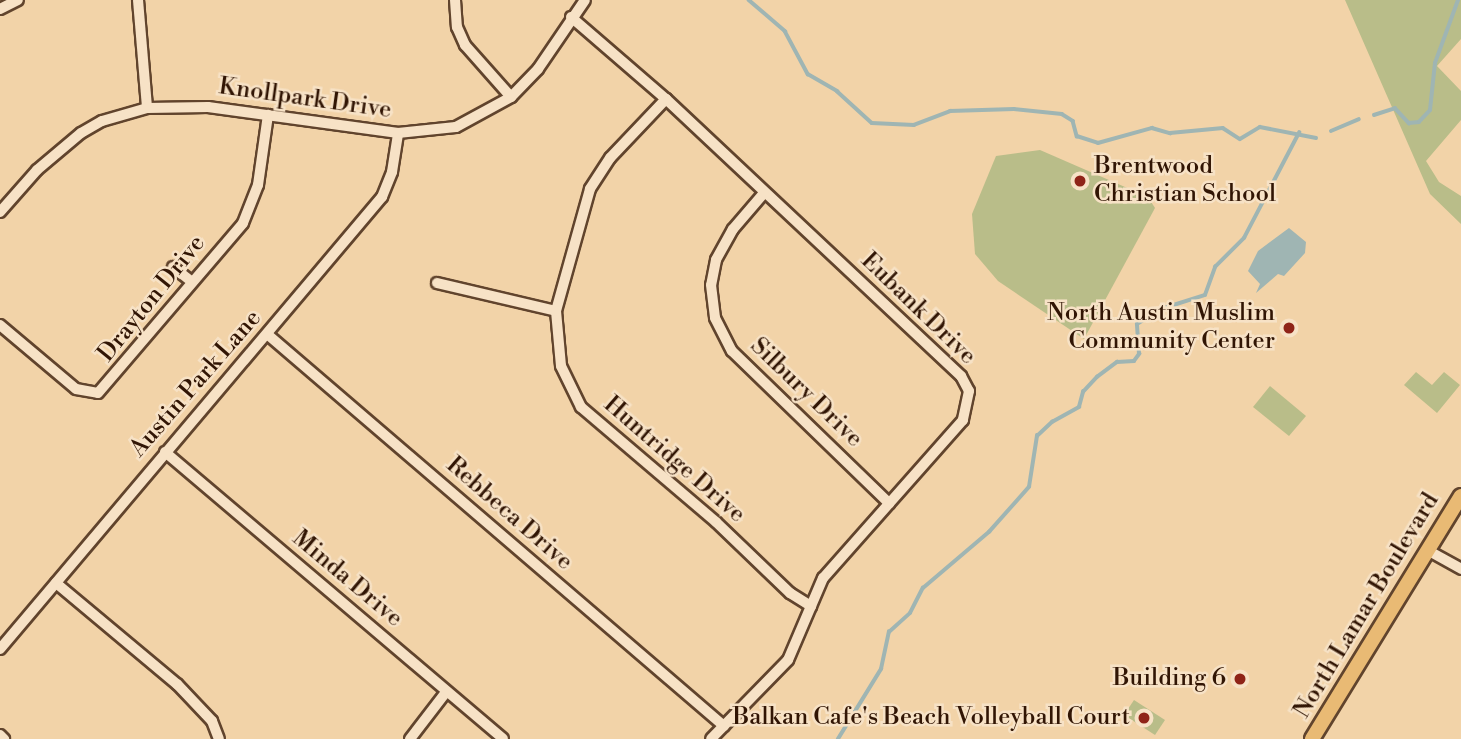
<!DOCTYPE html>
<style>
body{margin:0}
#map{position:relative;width:1461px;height:739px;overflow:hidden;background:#f2d3a8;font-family:"Libre Bodoni",serif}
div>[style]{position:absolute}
.green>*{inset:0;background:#b9bd89}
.water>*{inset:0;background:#9fb5b3}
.stream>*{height:3.5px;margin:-1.75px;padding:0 1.75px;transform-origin:1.75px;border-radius:1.75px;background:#9fb5b3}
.roads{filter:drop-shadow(2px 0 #61442d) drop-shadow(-2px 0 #61442d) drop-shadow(0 2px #61442d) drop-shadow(0 -2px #61442d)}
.minor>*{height:10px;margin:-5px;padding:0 5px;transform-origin:5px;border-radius:5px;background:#f7e2c6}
.primary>*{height:14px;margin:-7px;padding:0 7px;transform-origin:7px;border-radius:7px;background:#e9ba74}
.dots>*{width:19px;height:19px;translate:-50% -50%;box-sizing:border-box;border:4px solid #f7e2c6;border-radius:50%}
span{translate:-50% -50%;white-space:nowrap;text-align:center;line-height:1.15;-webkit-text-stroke:5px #f7e2c6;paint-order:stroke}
.street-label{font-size:24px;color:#311504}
.poi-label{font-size:24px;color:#311504}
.left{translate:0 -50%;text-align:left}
.right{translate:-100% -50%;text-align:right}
</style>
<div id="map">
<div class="green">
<i style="clip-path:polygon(1345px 0,1461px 0,1461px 39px,1437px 66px,1461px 91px,1461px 120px,1426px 161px,1439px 182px,1461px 196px,1461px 224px,1430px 194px)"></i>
<i style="clip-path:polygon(1040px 150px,1148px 197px,1155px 208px,1084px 339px,998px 281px,975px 254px,972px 214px,996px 156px)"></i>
<i style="clip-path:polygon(1416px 372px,1432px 385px,1444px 372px,1460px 385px,1437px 413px,1404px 385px)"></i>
<i style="clip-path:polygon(1270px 386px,1306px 416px,1289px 436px,1253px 407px)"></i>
<i style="clip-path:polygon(1134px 700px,1165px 720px,1155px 735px,1124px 715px)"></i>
</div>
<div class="water">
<i style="clip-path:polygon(1289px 228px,1306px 242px,1305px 253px,1284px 276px,1278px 274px,1256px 293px,1260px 284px,1248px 271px,1258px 251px)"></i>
</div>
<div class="stream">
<i style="left:749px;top:0;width:48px;rotate:40.7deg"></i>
<i style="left:785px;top:31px;width:49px;rotate:61.9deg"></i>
<i style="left:808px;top:74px;width:34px;rotate:30deg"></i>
<i style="left:837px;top:91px;width:47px;rotate:42.4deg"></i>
<i style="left:872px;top:123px;width:42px;rotate:2.7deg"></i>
<i style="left:914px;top:125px;width:39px;rotate:-21deg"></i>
<i style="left:950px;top:111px;width:64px;rotate:-1.8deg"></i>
<i style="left:1014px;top:109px;width:48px;rotate:5.9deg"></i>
<i style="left:1062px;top:114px;width:13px;rotate:32deg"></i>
<i style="left:1073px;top:121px;width:16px;rotate:75deg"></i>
<i style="left:1077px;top:136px;width:22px;rotate:18deg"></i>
<i style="left:1098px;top:143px;width:56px;rotate:-15.5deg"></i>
<i style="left:1152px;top:128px;width:19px;rotate:16deg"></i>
<i style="left:1170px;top:133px;width:53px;rotate:-5.4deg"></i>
<i style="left:1223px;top:128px;width:20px;rotate:33deg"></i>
<i style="left:1240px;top:139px;width:23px;rotate:-31deg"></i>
<i style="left:1260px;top:127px;width:57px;rotate:11.1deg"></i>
<i style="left:1374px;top:115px;width:22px;rotate:-18deg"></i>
<i style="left:1395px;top:108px;width:21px;rotate:47deg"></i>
<i style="left:1409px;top:123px;width:10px;rotate:-6deg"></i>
<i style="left:1419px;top:122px;width:16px;rotate:-47deg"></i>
<i style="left:1430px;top:110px;width:47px;rotate:-83.9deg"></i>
<i style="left:1435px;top:63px;width:67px;rotate:-69.9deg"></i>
<i style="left:1331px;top:131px;width:30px;rotate:-23deg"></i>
<i style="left:838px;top:739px;width:82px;rotate:-58.4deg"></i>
<i style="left:881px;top:669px;width:38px;rotate:-78deg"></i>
<i style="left:889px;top:632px;width:28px;rotate:-42deg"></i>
<i style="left:910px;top:613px;width:28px;rotate:-63deg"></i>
<i style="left:923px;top:588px;width:87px;rotate:-40.3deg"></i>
<i style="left:989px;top:532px;width:60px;rotate:-48.4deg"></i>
<i style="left:1029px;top:487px;width:52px;rotate:-81.1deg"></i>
<i style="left:1037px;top:436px;width:21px;rotate:-43deg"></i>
<i style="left:1052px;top:422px;width:31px;rotate:-29deg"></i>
<i style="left:1079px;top:407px;width:16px;rotate:-75deg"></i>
<i style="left:1083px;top:392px;width:21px;rotate:-47deg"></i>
<i style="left:1097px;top:377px;width:25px;rotate:-37deg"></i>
<i style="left:1117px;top:362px;width:17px;rotate:-3deg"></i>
<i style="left:1134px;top:361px;width:9px;rotate:-54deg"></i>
<i style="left:1139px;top:354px;width:30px;rotate:-94deg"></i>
<i style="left:1137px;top:324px;width:28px;rotate:-32deg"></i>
<i style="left:1161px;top:309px;width:46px;rotate:-17.7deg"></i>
<i style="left:1205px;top:295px;width:30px;rotate:-70deg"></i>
<i style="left:1215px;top:267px;width:41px;rotate:-45deg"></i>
<i style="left:1244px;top:238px;width:119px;rotate:-62.4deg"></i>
</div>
<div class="roads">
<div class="minor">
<i style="left:138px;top:0;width:108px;rotate:85.2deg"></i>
<i style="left:455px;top:0;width:27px;rotate:86deg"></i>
<i style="left:457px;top:27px;width:20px;rotate:66deg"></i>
<i style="left:465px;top:45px;width:69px;rotate:48.5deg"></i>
<i style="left:0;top:9px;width:20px;rotate:-27deg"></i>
<i style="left:571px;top:17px;width:125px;rotate:40.8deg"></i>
<i style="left:666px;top:99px;width:405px;rotate:43.2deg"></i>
<i style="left:961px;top:376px;width:17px;rotate:62deg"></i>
<i style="left:969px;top:391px;width:30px;rotate:102deg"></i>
<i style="left:963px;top:420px;width:211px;rotate:131.5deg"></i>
<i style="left:823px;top:578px;width:89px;rotate:113.1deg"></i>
<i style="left:788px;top:660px;width:110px;rotate:134.3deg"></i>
<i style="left:666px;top:99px;width:81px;rotate:133.5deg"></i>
<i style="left:610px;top:158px;width:37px;rotate:123deg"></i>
<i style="left:590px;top:189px;width:127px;rotate:105.6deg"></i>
<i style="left:556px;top:311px;width:55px;rotate:84.8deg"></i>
<i style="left:561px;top:366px;width:46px;rotate:64deg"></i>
<i style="left:581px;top:407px;width:177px;rotate:40.4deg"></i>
<i style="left:716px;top:522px;width:103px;rotate:43.8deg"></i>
<i style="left:790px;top:593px;width:25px;rotate:32deg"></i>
<i style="left:764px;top:193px;width:48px;rotate:130.7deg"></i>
<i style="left:733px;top:229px;width:35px;rotate:119deg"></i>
<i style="left:716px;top:260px;width:25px;rotate:101deg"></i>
<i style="left:711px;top:285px;width:33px;rotate:83deg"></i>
<i style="left:715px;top:318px;width:37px;rotate:63deg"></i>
<i style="left:732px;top:351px;width:219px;rotate:44.1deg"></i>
<i style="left:0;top:212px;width:56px;rotate:-48.6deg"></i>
<i style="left:37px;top:170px;width:57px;rotate:-40.1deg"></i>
<i style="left:81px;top:133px;width:24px;rotate:-30deg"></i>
<i style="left:102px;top:121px;width:47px;rotate:-16.1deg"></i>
<i style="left:147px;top:108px;width:61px;rotate:-0.9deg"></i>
<i style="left:208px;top:107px;width:192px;rotate:7.8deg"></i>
<i style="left:398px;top:133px;width:58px;rotate:-5.9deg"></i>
<i style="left:456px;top:127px;width:63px;rotate:-28.6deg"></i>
<i style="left:511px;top:97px;width:39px;rotate:-46deg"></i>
<i style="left:538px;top:69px;width:83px;rotate:-55.7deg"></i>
<i style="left:173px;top:267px;width:24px;rotate:38deg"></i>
<i style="left:437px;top:283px;width:122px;rotate:13.2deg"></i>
<i style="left:0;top:325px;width:99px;rotate:40.1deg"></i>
<i style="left:76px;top:389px;width:22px;rotate:10deg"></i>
<i style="left:98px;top:393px;width:223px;rotate:-49.5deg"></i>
<i style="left:243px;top:223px;width:41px;rotate:-68.5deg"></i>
<i style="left:258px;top:185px;width:71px;rotate:-81.9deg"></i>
<i style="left:267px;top:334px;width:602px;rotate:40.62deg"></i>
<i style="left:165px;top:452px;width:443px;rotate:40.3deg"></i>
<i style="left:1429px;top:551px;width:37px;rotate:29deg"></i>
<i style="left:56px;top:583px;width:158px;rotate:39.9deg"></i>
<i style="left:177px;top:684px;width:51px;rotate:46.6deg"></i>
<i style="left:212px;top:721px;width:19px;rotate:69deg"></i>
<i style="left:0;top:649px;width:592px;rotate:-49.8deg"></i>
<i style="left:382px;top:197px;width:27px;rotate:-68deg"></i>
<i style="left:392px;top:172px;width:39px;rotate:-81deg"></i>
<i style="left:0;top:735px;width:6px;rotate:45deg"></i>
<i style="left:410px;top:739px;width:59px;rotate:-52.5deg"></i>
</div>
<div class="primary">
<i style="left:1312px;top:739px;width:285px;rotate:-58.5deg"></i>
</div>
</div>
<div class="dots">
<i style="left:1080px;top:181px;background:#8f2418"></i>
<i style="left:1289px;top:328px;background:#8f2418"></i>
<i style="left:1240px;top:679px;background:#8f2418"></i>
<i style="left:1144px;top:718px;background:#8f2418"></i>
</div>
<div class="street-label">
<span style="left:305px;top:99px;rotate:8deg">Knollpark Drive</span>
<span style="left:152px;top:299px;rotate:-51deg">Drayton Drive</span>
<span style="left:918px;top:309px;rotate:44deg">Eubank Drive</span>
<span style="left:196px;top:384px;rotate:-49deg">Austin Park Lane</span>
<span style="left:806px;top:393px;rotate:44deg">Silbury Drive</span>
<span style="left:674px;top:460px;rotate:41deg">Huntridge Drive</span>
<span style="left:509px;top:514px;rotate:41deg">Rebbeca Drive</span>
<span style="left:347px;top:579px;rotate:40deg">Minda Drive</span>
<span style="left:1367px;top:606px;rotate:-59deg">North Lamar Boulevard</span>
</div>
<div class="poi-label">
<span class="left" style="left:1094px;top:181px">Brentwood<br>Christian School</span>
<span class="right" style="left:1275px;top:328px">North Austin Muslim<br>Community Center</span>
<span class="right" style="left:1226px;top:679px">Building 6</span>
<span class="right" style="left:1130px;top:718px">Balkan Cafe's Beach Volleyball Court</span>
</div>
</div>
